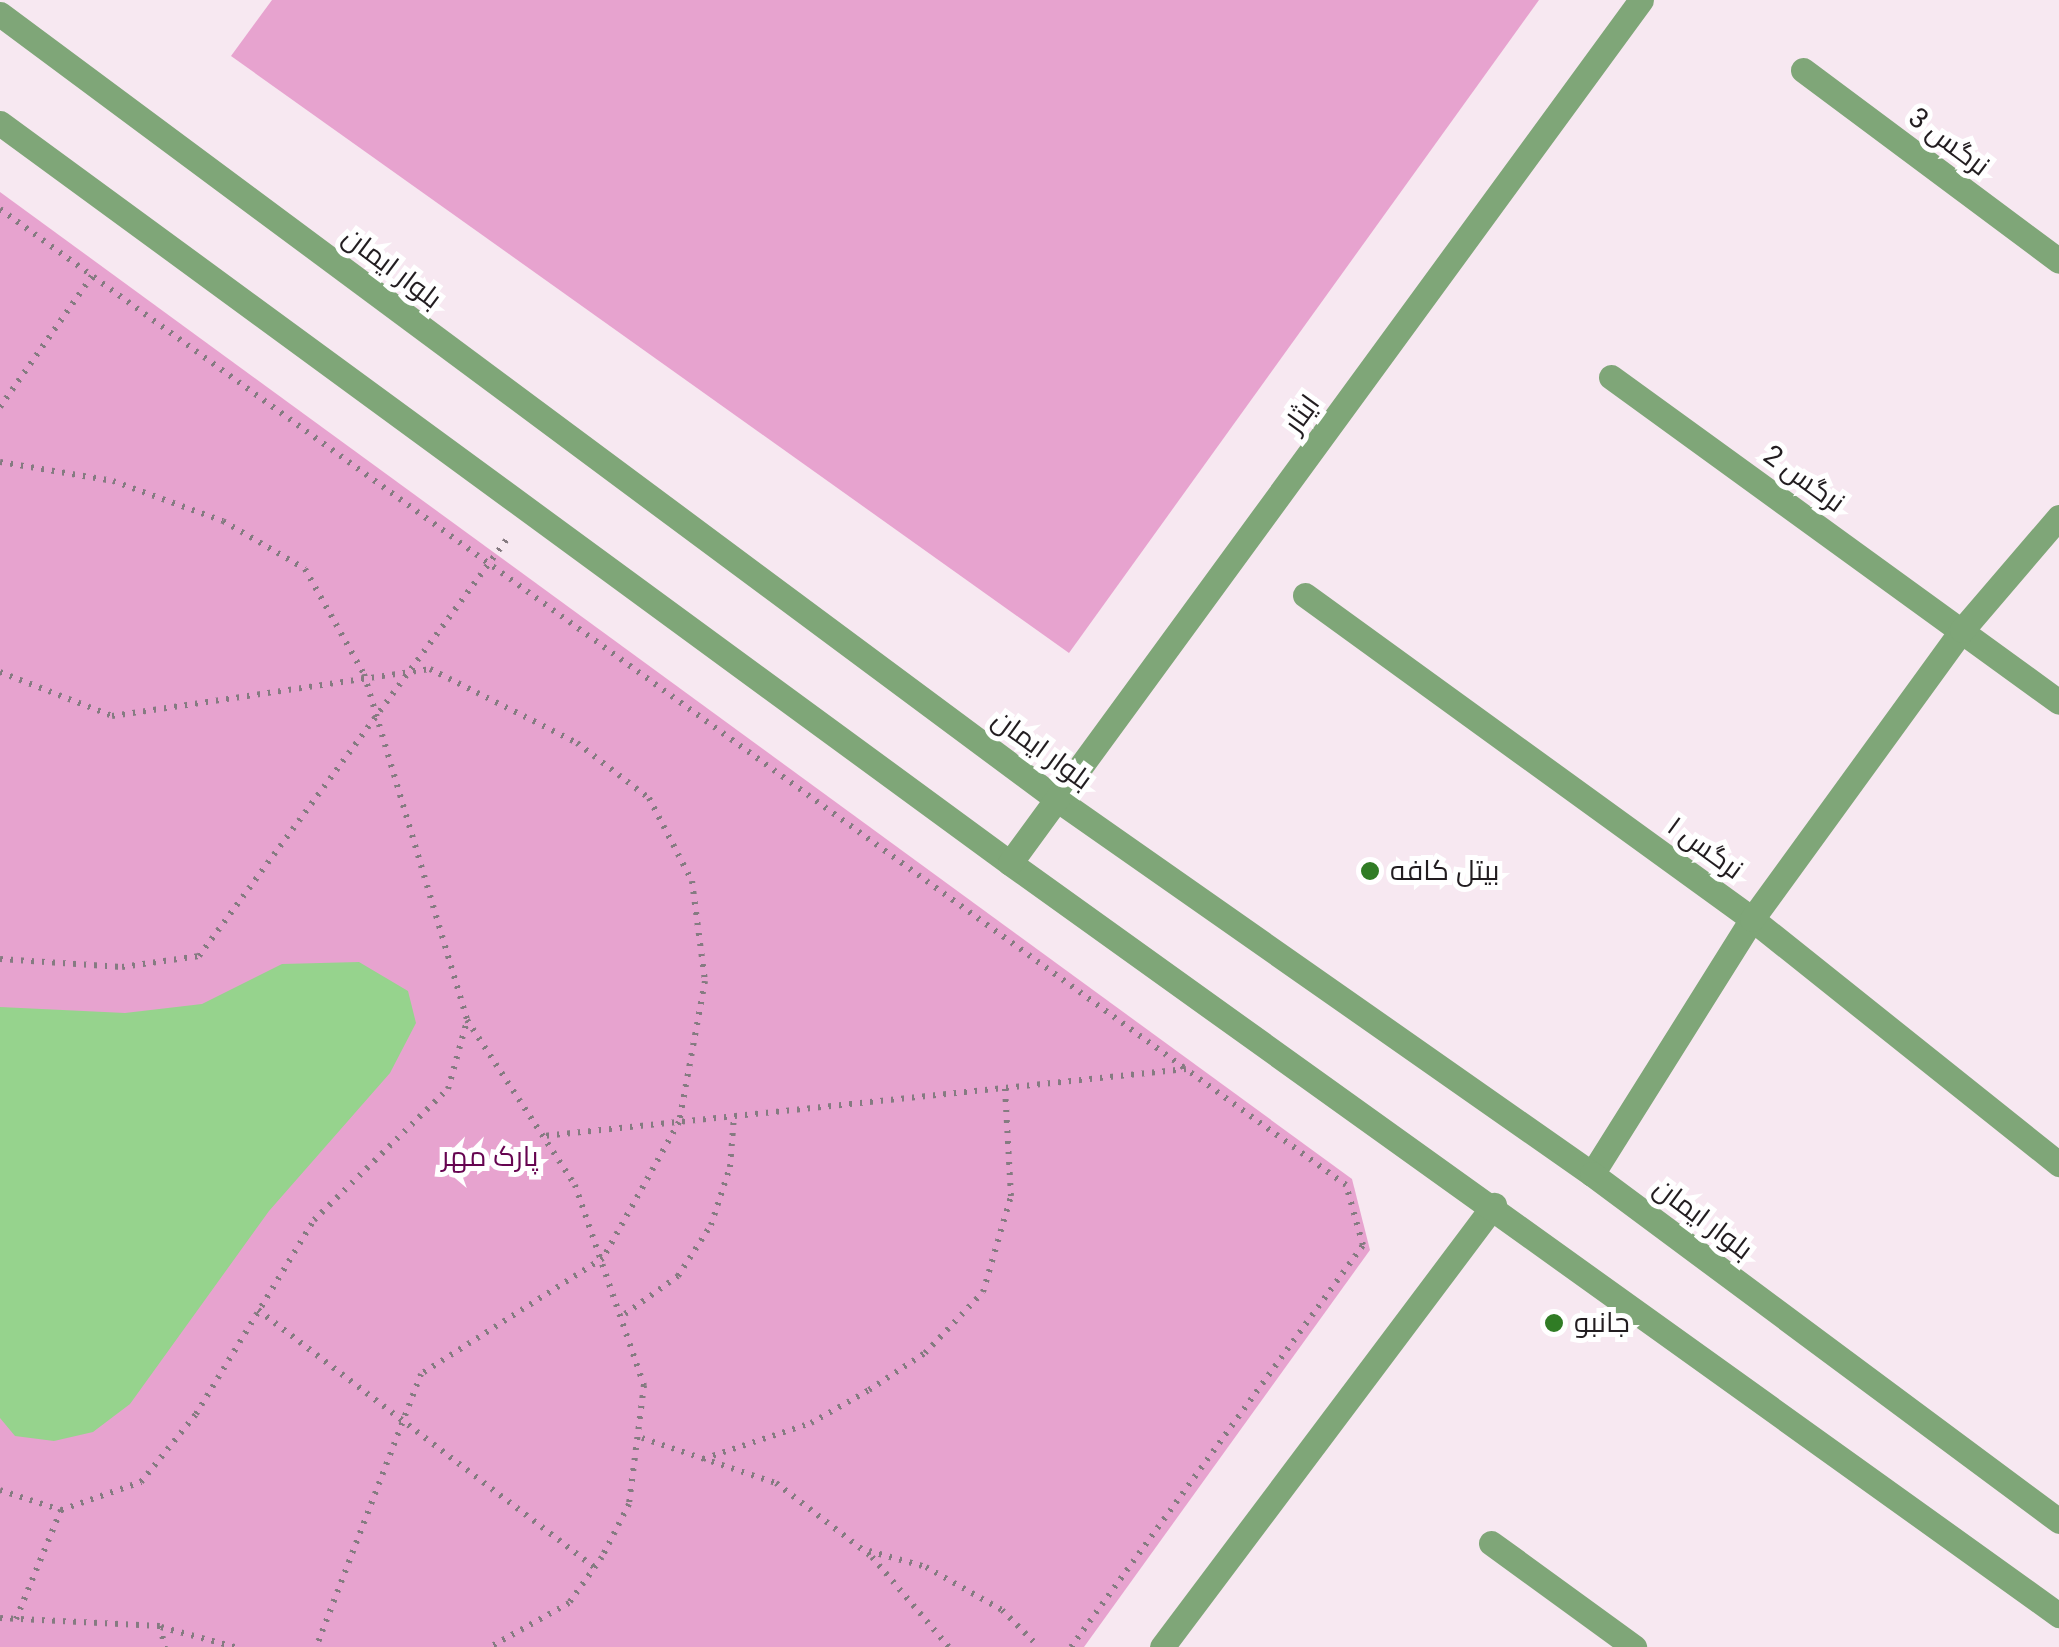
<!DOCTYPE html>
<meta charset="utf-8">
<style>
body{margin:0}
#map{position:relative;width:2059px;height:1647px;overflow:hidden;background:#f7e8f1;font-family:Roboto,Cairo,sans-serif}
div>[style]{position:absolute}
.green>*{inset:0;background:#e7a3cf}
.water>*{inset:0;background:#96d38d}
.path>*{height:6px;margin-top:-3px;transform-origin:0;background:repeating-linear-gradient(90deg,#857b81 0 2.5px,transparent 0 10.5px)}
.minor>*{height:25px;margin:-12.5px;padding:0 12.5px;transform-origin:12.5px;border-radius:12.5px;background:#7fa678}
.tertiary>*{height:25px;margin:-12.5px;padding:0 12.5px;transform-origin:12.5px;border-radius:12.5px;background:#7fa678}
.dots>*{width:28px;height:28px;translate:-50% -50%;box-sizing:border-box;border:5px solid #fff;border-radius:50%}
span{translate:-50% -50%;white-space:nowrap;text-align:center;line-height:1.15;-webkit-text-stroke:10px #fff;paint-order:stroke}
.street-label{font-size:28px;color:#221d20}
.poi-label{font-size:28px;color:#221d20}
.left{translate:0 -50%;text-align:left}
.park-label{font-size:28px;color:#660450}
</style>
<div id="map">
<div class="green">
<i style="clip-path:polygon(272px 0,1539px 0,1069px 653px,231px 56px)"></i>
<i style="clip-path:polygon(0 192px,1352px 1179px,1370px 1250px,1084px 1647px,0 1647px)"></i>
</div>
<div class="water">
<i style="clip-path:polygon(359px 962px,408px 991px,416px 1023px,390px 1073px,269px 1211px,130px 1404px,93px 1432px,54px 1441px,15px 1436px,0 1418px,0 1007px,125px 1013px,202px 1004px,282px 964px)"></i>
</div>
<div class="path">
<i style="left:0;top:209px;width:1465px;rotate:35.95deg"></i>
<i style="left:1186px;top:1069px;width:646px;rotate:174.05deg"></i>
<i style="left:0;top:407px;width:160px;rotate:-54.9deg"></i>
<i style="left:0;top:462px;width:115px;rotate:9.5deg"></i>
<i style="left:113px;top:481px;width:117px;rotate:20deg"></i>
<i style="left:223px;top:521px;width:95px;rotate:30.3deg"></i>
<i style="left:305px;top:569px;width:120px;rotate:60.7deg"></i>
<i style="left:364px;top:674px;width:361px;rotate:73.4deg"></i>
<i style="left:467px;top:1020px;width:197px;rotate:56.8deg"></i>
<i style="left:575px;top:1185px;width:212px;rotate:71deg"></i>
<i style="left:644px;top:1385px;width:120px;rotate:97.2deg"></i>
<i style="left:629px;top:1504px;width:59px;rotate:117deg"></i>
<i style="left:602px;top:1557px;width:57px;rotate:125.7deg"></i>
<i style="left:569px;top:1603px;width:90px;rotate:150.9deg"></i>
<i style="left:0;top:672px;width:120px;rotate:21.4deg"></i>
<i style="left:112px;top:716px;width:321px;rotate:-8.4deg"></i>
<i style="left:430px;top:669px;width:165px;rotate:26.7deg"></i>
<i style="left:577px;top:743px;width:91px;rotate:37.4deg"></i>
<i style="left:649px;top:798px;width:93px;rotate:62.6deg"></i>
<i style="left:692px;top:881px;width:101px;rotate:82.6deg"></i>
<i style="left:705px;top:981px;width:143px;rotate:100.4deg"></i>
<i style="left:679px;top:1122px;width:156px;rotate:119.2deg"></i>
<i style="left:603px;top:1258px;width:216px;rotate:147.5deg"></i>
<i style="left:421px;top:1374px;width:292px;rotate:111deg"></i>
<i style="left:0;top:959px;width:122px;rotate:3.8deg"></i>
<i style="left:122px;top:967px;width:78px;rotate:-8.1deg"></i>
<i style="left:199px;top:956px;width:523px;rotate:-53.55deg"></i>
<i style="left:258px;top:1310px;width:424px;rotate:37.4deg"></i>
<i style="left:625px;top:1314px;width:65px;rotate:-35.6deg"></i>
<i style="left:678px;top:1276px;width:61px;rotate:-57.1deg"></i>
<i style="left:711px;top:1225px;width:61px;rotate:-71.9deg"></i>
<i style="left:730px;top:1167px;width:51px;rotate:-85.5deg"></i>
<i style="left:642px;top:1438px;width:141px;rotate:18.6deg"></i>
<i style="left:776px;top:1483px;width:121px;rotate:37.6deg"></i>
<i style="left:872px;top:1557px;width:118px;rotate:49.5deg"></i>
<i style="left:703px;top:1459px;width:114px;rotate:-18.4deg"></i>
<i style="left:811px;top:1423px;width:67px;rotate:-29.6deg"></i>
<i style="left:869px;top:1390px;width:67px;rotate:-33.5deg"></i>
<i style="left:925px;top:1353px;width:84px;rotate:-46.4deg"></i>
<i style="left:983px;top:1292px;width:100px;rotate:-73.7deg"></i>
<i style="left:1011px;top:1196px;width:108px;rotate:-93.2deg"></i>
<i style="left:0;top:1490px;width:64px;rotate:18.2deg"></i>
<i style="left:61px;top:1510px;width:85px;rotate:-19.3deg"></i>
<i style="left:141px;top:1482px;width:87px;rotate:-51deg"></i>
<i style="left:196px;top:1414px;width:227px;rotate:-58.7deg"></i>
<i style="left:314px;top:1220px;width:187px;rotate:-44.4deg"></i>
<i style="left:448px;top:1089px;width:71px;rotate:-74.4deg"></i>
<i style="left:869px;top:1551px;width:59px;rotate:15.7deg"></i>
<i style="left:926px;top:1567px;width:87px;rotate:29.5deg"></i>
<i style="left:1002px;top:1610px;width:52px;rotate:45deg"></i>
<i style="left:0;top:1618px;width:160px;rotate:2.9deg"></i>
<i style="left:160px;top:1626px;width:22px;rotate:77deg"></i>
<i style="left:16px;top:1619px;width:118px;rotate:-67.6deg"></i>
<i style="left:161px;top:1627px;width:77px;rotate:15.1deg"></i>
<i style="left:1071px;top:1647px;width:497px;rotate:-54deg"></i>
<i style="left:1363px;top:1245px;width:62px;rotate:-105.8deg"></i>
<i style="left:1346px;top:1185px;width:198px;rotate:-144.1deg"></i>
</div>
<div class="minor">
<i style="left:1803px;top:70px;width:319px;rotate:36.7deg"></i>
<i style="left:1611px;top:377px;width:553px;rotate:35.96deg"></i>
<i style="left:1305px;top:595px;width:552px;rotate:35.94deg"></i>
<i style="left:1752px;top:919px;width:393px;rotate:38.6deg"></i>
<i style="left:1592px;top:1174px;width:301px;rotate:-57.9deg"></i>
<i style="left:1752px;top:919px;width:357px;rotate:-54deg"></i>
<i style="left:1962px;top:630px;width:149px;rotate:-49.4deg"></i>
<i style="left:1491px;top:1543px;width:177px;rotate:36deg"></i>
<i style="left:1162px;top:1647px;width:553px;rotate:-53.09deg"></i>
</div>
<div class="tertiary">
<i style="left:0;top:14px;width:1318px;rotate:36.61deg"></i>
<i style="left:1058px;top:800px;width:652px;rotate:35.01deg"></i>
<i style="left:1592px;top:1174px;width:582px;rotate:36.61deg"></i>
<i style="left:0;top:123px;width:1252px;rotate:36.23deg"></i>
<i style="left:1010px;top:863px;width:1291px;rotate:35.64deg"></i>
<i style="left:1010px;top:863px;width:1069px;rotate:-53.83deg"></i>
</div>
<div class="dots">
<i style="left:1370px;top:871px;background:#307c25"></i>
<i style="left:1554px;top:1323px;background:#307c25"></i>
</div>
<div class="street-label">
<span style="left:1949px;top:142px;rotate:37deg">نرگس 3</span>
<span style="left:392px;top:268px;rotate:37deg">بلوار ایمان</span>
<span style="left:1302px;top:414px;rotate:-54deg">ایثار</span>
<span style="left:1804px;top:479px;rotate:36deg">نرگس 2</span>
<span style="left:1042px;top:750px;rotate:36deg">بلوار ایمان</span>
<span style="left:1705px;top:848px;rotate:36deg">نرگس ۱</span>
<span style="left:1703px;top:1219px;rotate:37deg">بلوار ایمان</span>
</div>
<div class="poi-label">
<span class="left" style="left:1390px;top:871px">بیتل کافه</span>
<span class="left" style="left:1574px;top:1323px">جانبو</span>
</div>
<div class="park-label">
<span style="left:490px;top:1157px">پارک مهر</span>
</div>
</div>
